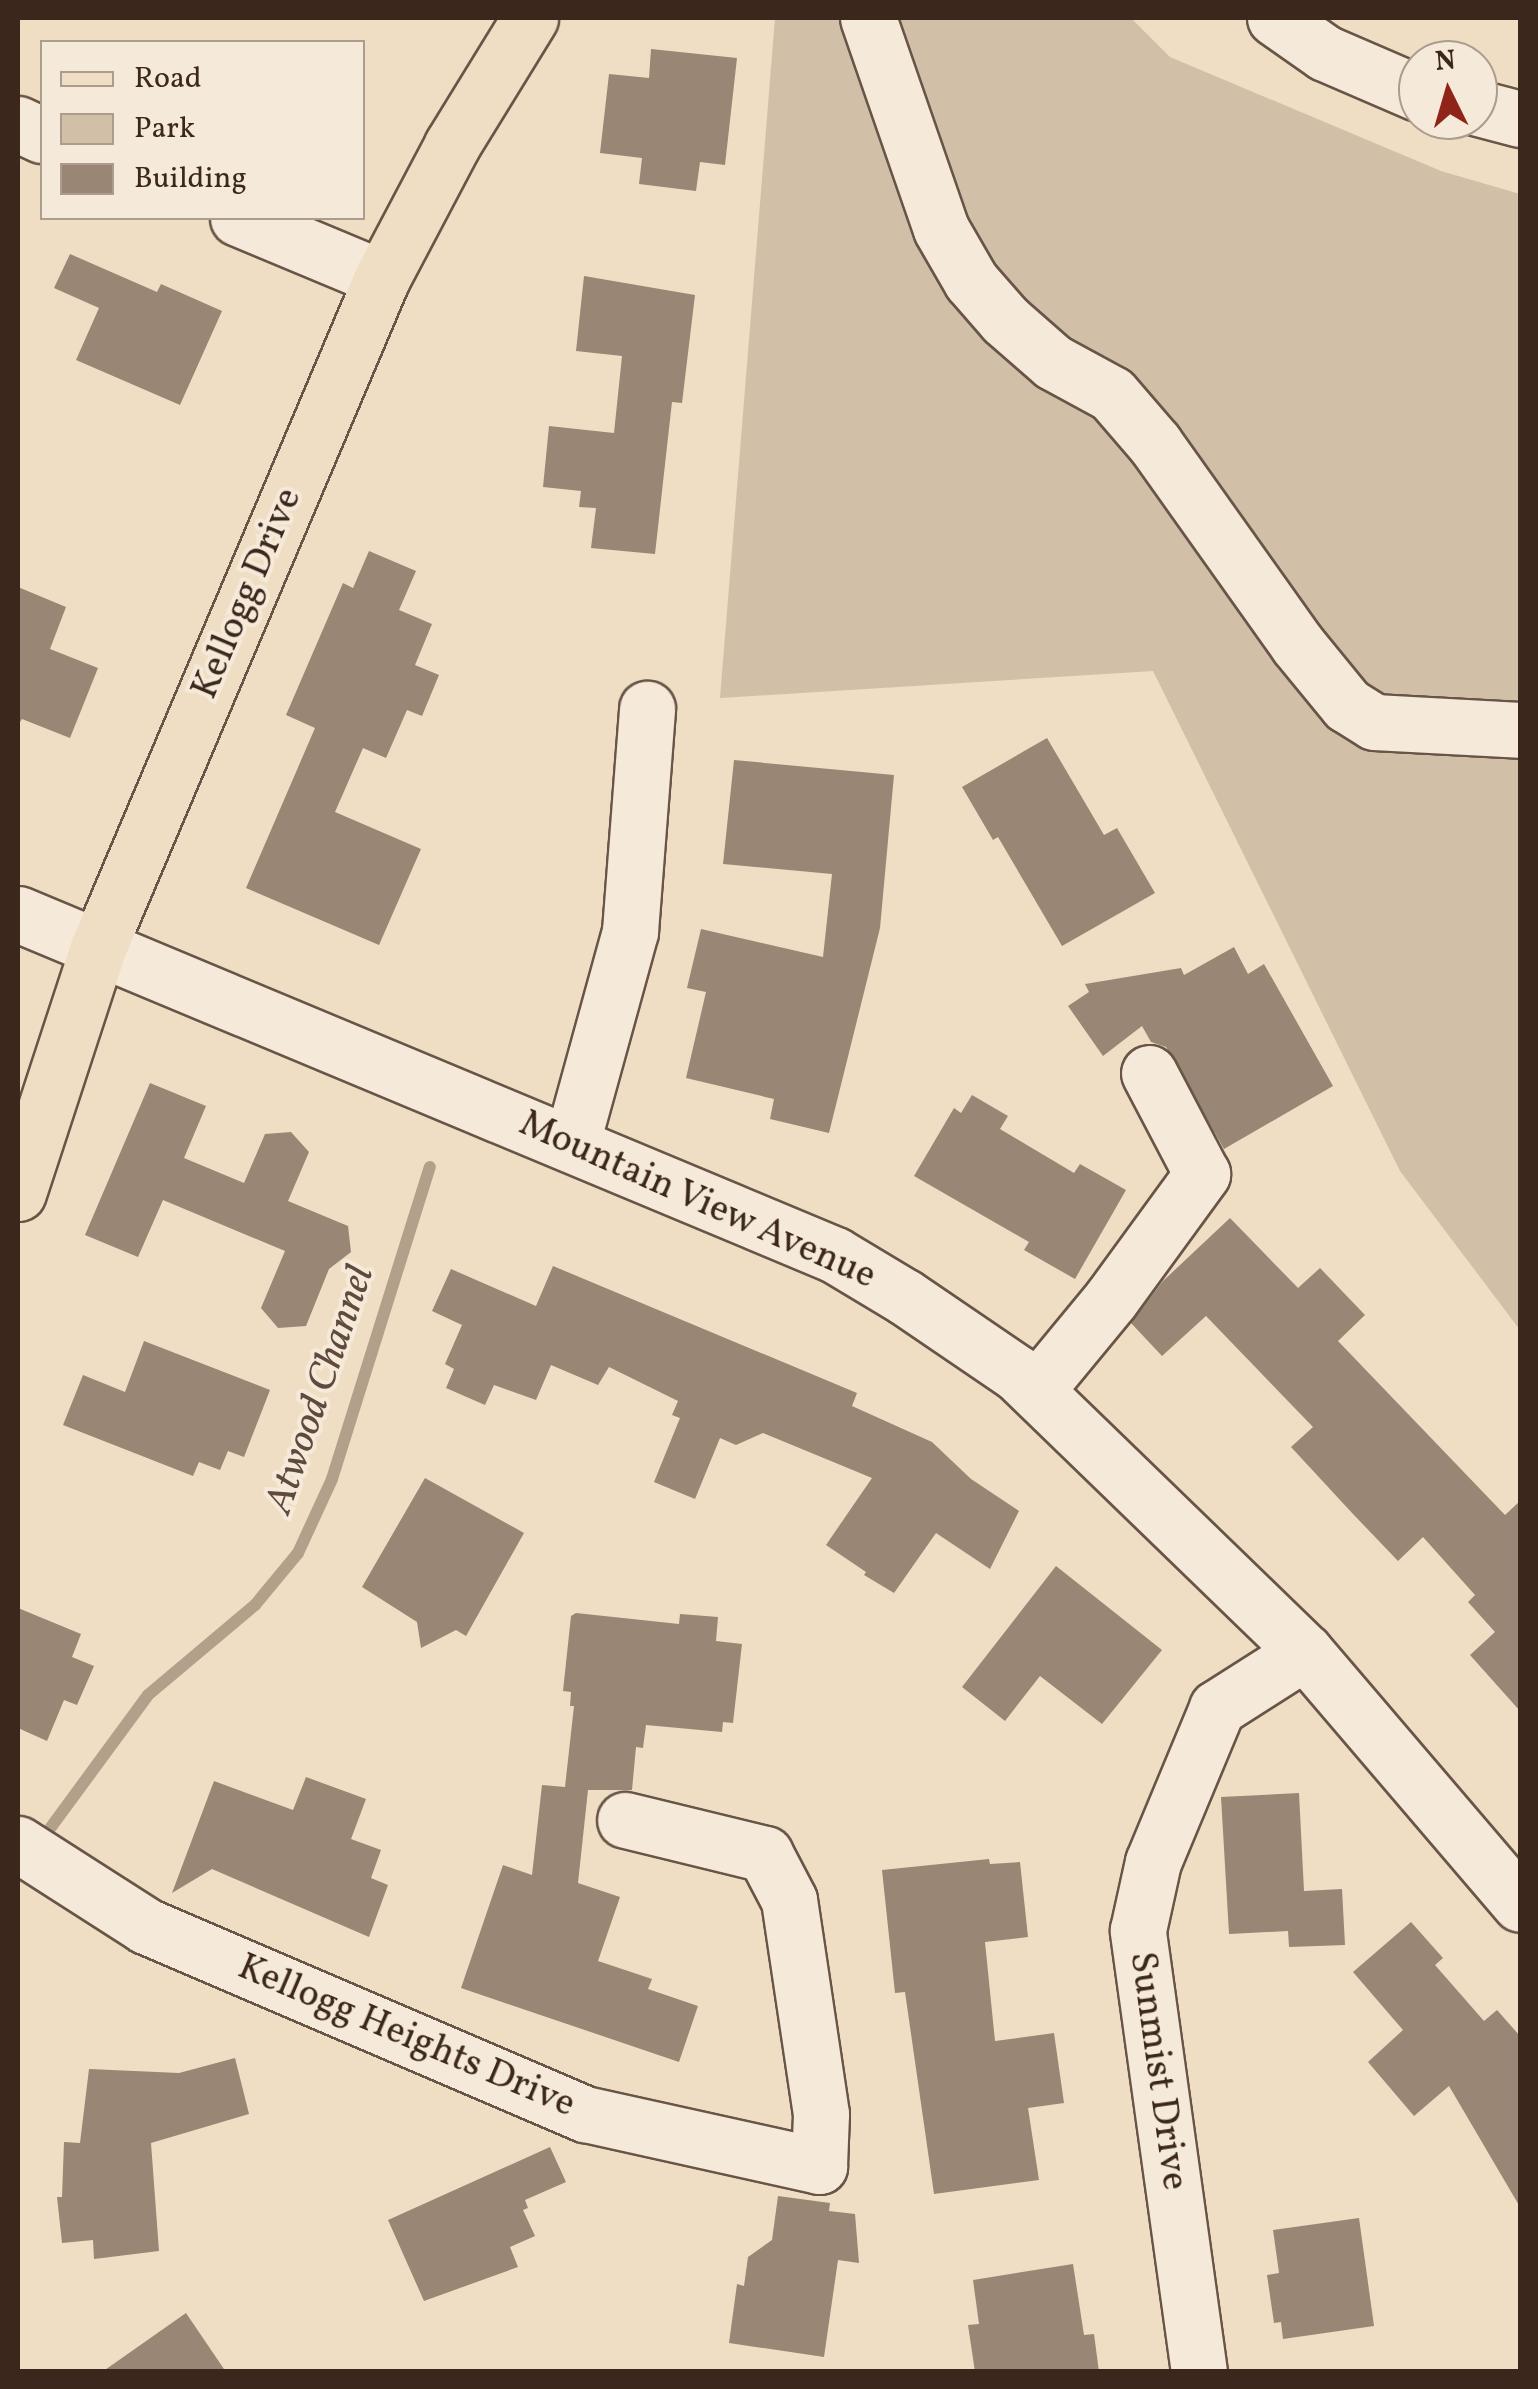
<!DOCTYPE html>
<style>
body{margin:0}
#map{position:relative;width:1538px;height:2389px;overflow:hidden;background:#efdec4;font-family:Vollkorn,serif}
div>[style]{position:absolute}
.green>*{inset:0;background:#d1bfa8}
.stream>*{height:12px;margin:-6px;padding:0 6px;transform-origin:6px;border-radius:6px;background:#b2a08b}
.building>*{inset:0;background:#998674}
.roads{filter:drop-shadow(2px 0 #695547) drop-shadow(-2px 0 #695547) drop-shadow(0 2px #695547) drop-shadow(0 -2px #695547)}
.minor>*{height:55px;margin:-27.5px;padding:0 27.5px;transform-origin:27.5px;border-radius:27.5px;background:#f5ead9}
.major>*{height:55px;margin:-27.5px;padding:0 27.5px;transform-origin:27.5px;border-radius:27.5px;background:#efdec4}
span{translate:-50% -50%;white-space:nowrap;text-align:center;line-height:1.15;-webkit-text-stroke:8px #f5ead9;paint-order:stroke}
.street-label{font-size:38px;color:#3c271d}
.water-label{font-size:40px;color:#5f4b3e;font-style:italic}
.frame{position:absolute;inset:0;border:20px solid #3c271d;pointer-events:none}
.legend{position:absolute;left:40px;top:40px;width:325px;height:180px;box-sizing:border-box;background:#f5ead9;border:2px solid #ab9c8e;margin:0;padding:12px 18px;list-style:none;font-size:30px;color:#3c271d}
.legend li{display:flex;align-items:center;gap:20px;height:50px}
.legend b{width:50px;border:2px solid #ab9c8e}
.north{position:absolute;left:1398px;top:40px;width:100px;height:100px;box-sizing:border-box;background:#f5ead9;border:2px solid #ab9c8e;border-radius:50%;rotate:355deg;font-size:28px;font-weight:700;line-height:40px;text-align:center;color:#3c271d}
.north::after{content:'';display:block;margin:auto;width:35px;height:45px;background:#8f2418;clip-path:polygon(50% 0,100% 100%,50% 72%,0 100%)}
</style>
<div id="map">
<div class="green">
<i style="clip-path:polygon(775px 18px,1131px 18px,1170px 57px,1441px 171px,1520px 194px,1520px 1330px,1400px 1171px,1153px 671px,720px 698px)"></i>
</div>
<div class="stream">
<i style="left:43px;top:1838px;width:177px;rotate:-53.7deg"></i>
<i style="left:148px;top:1695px;width:140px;rotate:-40.1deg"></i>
<i style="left:255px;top:1605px;width:67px;rotate:-50.4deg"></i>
<i style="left:298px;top:1553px;width:81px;rotate:-65.3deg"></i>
<i style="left:332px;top:1479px;width:327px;rotate:-72.6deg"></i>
</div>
<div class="building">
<i style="clip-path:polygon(651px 49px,737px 58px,725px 165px,700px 162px,696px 191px,639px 184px,642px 158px,600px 153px,609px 74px,649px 78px)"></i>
<i style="clip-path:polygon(70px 254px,157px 292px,161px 284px,222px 311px,180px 405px,76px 360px,99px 308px,54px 288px)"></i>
<i style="clip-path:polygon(584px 276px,695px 295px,682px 403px,672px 402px,655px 554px,591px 548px,596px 508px,579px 507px,581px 491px,543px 487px,549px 426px,614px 433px,622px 356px,576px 351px)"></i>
<i style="clip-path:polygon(369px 551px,416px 571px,399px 610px,432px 624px,415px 665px,439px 675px,422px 716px,407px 710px,386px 758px,363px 748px,335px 812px,421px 849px,379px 945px,246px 888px,315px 728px,286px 715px,343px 583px,353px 588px)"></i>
<i style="clip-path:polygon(18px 587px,66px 607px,50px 649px,98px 668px,70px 738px,22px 719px,18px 725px)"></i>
<i style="clip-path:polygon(1047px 738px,1104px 835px,1117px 828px,1155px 893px,1062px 946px,998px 837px,993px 840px,962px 787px)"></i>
<i style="clip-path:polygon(734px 760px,894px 775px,880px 928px,829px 1133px,770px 1119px,774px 1099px,686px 1078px,706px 992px,687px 988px,701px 929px,823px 957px,832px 874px,723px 864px)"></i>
<i style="clip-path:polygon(1234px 947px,1248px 974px,1264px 964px,1333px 1086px,1224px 1149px,1166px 1047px,1151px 1042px,1142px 1026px,1103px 1056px,1068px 1006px,1089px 992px,1085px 984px,1181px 968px,1184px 975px)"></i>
<i style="clip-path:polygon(150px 1083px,206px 1106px,184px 1158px,244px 1183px,265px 1134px,291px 1132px,309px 1152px,288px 1201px,348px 1226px,351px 1252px,329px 1269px,306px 1326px,278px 1328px,261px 1308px,285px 1251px,163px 1200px,138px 1257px,85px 1235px)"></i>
<i style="clip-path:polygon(972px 1095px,1008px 1116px,1000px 1129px,1074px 1173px,1080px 1164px,1126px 1190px,1075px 1279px,1024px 1250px,1029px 1242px,914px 1176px,954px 1108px,961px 1113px)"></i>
<i style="clip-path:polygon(1230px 1218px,1298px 1288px,1320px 1268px,1365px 1315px,1338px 1341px,1505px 1515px,1520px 1501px,1520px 1711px,1470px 1655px,1495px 1632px,1468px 1602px,1475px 1595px,1423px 1537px,1398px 1561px,1353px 1514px,1291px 1447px,1313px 1427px,1206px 1316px,1162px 1356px,1131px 1323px,1163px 1281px)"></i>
<i style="clip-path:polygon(553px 1266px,857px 1393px,852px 1406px,932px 1442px,971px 1479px,1019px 1511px,990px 1569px,936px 1533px,894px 1593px,864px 1575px,866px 1572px,826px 1545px,872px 1478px,763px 1433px,736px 1445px,720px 1438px,695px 1499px,654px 1482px,680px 1418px,672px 1415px,678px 1401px,609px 1367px,598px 1385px,551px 1365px,536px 1400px,494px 1385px,485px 1405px,446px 1388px,454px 1369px,445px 1364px,462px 1325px,432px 1311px,451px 1269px,536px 1306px)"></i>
<i style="clip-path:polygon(144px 1341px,270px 1390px,244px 1457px,228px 1451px,220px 1470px,199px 1462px,193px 1476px,63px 1425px,83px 1375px,125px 1392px)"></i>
<i style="clip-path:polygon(425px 1478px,524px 1533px,466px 1636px,456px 1630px,421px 1648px,417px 1622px,362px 1587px)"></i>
<i style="clip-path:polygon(1056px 1566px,1162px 1650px,1102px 1724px,1040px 1676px,1005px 1721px,962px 1687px)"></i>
<i style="clip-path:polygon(18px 1608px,81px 1634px,72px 1657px,94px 1666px,77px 1705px,64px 1700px,47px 1741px,18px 1728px)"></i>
<i style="clip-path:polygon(576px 1613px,679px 1624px,680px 1614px,718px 1617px,716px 1641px,742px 1644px,733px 1723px,723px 1722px,722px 1732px,646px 1725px,643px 1748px,636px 1747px,632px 1790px,588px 1790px,578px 1883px,620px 1897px,598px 1961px,652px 1979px,648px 1989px,698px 2006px,679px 2062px,461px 1988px,503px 1865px,532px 1875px,542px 1785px,565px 1787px,574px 1706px,570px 1706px,571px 1692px,563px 1691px,571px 1616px)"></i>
<i style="clip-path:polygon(306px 1777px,366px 1799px,351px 1839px,381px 1850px,371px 1878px,388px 1885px,369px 1937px,212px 1869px,172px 1893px,214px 1781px,293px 1810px)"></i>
<i style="clip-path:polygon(1299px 1793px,1304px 1891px,1342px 1889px,1345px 1945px,1289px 1947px,1288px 1931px,1229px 1934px,1221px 1797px)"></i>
<i style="clip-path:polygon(989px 1859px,990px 1864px,1020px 1862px,1028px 1937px,985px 1942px,995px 2041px,1054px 2033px,1064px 2103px,1028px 2108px,1039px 2180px,934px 2194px,905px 1992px,895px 1993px,882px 1870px)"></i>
<i style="clip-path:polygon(1411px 1922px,1443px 1958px,1435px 1965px,1484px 2021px,1497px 2010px,1520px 2036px,1520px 2207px,1449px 2086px,1414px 2116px,1368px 2062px,1403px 2030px,1353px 1972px)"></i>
<i style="clip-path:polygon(235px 2058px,249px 2114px,151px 2143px,159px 2251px,94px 2259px,93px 2240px,62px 2243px,57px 2197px,62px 2197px,64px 2142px,80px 2143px,89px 2069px,179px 2073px)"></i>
<i style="clip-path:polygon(550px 2147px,566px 2182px,525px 2200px,528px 2208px,523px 2210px,535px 2236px,510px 2247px,518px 2267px,424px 2301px,388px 2220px)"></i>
<i style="clip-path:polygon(778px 2196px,830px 2203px,829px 2211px,855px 2214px,859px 2263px,838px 2260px,824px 2357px,729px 2343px,737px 2284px,744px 2286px,748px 2257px,772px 2240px)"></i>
<i style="clip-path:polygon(1359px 2218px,1374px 2326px,1283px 2339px,1281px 2322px,1274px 2323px,1267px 2275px,1279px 2273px,1273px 2230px)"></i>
<i style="clip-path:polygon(1073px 2264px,1084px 2335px,1094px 2334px,1099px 2372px,975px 2372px,968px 2325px,979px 2324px,973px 2280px)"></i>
<i style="clip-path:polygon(186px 2313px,226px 2372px,102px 2372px)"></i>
</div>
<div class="roads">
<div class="minor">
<i style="left:868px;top:18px;width:223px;rotate:70.9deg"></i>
<i style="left:941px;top:229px;width:60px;rotate:60deg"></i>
<i style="left:971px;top:281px;width:52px;rotate:48.9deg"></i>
<i style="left:1005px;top:320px;width:64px;rotate:41.2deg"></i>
<i style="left:1053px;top:362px;width:67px;rotate:28.5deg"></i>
<i style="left:1112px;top:394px;width:66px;rotate:49.3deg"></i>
<i style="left:1155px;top:444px;width:245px;rotate:54.6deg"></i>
<i style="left:1297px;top:644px;width:79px;rotate:50.7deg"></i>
<i style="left:1347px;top:705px;width:32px;rotate:32deg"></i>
<i style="left:1374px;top:722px;width:146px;rotate:3.1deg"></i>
<i style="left:1275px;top:18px;width:61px;rotate:35deg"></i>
<i style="left:1325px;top:53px;width:101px;rotate:23.3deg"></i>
<i style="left:1478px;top:108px;width:43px;rotate:14.7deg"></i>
<i style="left:18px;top:124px;width:26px;rotate:25deg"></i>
<i style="left:238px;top:218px;width:156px;rotate:22.6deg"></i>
<i style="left:18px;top:914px;width:885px;rotate:22.65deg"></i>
<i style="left:835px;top:1255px;width:82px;rotate:31deg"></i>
<i style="left:905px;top:1297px;width:135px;rotate:34.2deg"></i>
<i style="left:1017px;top:1373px;width:401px;rotate:44.1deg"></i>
<i style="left:1305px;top:1652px;width:331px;rotate:49.5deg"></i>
<i style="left:572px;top:1142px;width:219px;rotate:-74.6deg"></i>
<i style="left:630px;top:931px;width:223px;rotate:-85.6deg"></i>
<i style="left:1036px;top:1390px;width:118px;rotate:-50.5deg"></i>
<i style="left:1111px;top:1299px;width:155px;rotate:-53.9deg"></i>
<i style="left:1202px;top:1174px;width:114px;rotate:-117.7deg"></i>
<i style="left:18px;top:1844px;width:152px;rotate:32.6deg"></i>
<i style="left:146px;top:1926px;width:478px;rotate:23.2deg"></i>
<i style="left:585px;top:2114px;width:240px;rotate:12.5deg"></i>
<i style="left:819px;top:2166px;width:52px;rotate:-87.8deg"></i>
<i style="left:821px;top:2114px;width:216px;rotate:-98.5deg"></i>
<i style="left:789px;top:1900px;width:52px;rotate:-117.6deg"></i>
<i style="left:765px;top:1854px;width:144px;rotate:-166.3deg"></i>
<i style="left:1199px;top:2372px;width:446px;rotate:-97.9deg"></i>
<i style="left:1138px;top:1930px;width:70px;rotate:-77.6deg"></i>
<i style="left:1153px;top:1862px;width:167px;rotate:-67.4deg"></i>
<i style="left:1217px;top:1708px;width:104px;rotate:-32.5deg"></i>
</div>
<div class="major">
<i style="left:18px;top:1193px;width:258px;rotate:-71.9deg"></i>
<i style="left:98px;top:948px;width:728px;rotate:-67.03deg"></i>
<i style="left:382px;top:278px;width:150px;rotate:-62.2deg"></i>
<i style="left:452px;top:145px;width:149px;rotate:-58.4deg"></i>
</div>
</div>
<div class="street-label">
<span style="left:248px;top:594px;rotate:-67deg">Kellogg Drive</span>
<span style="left:697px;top:1201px;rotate:24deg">Mountain View Avenue</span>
<span style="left:406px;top:2037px;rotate:23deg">Kellogg Heights Drive</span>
<span style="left:1157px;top:2071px;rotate:82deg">Sunmist Drive</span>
</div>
<div class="water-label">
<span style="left:321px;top:1390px;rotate:-71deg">Atwood Channel</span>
</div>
<div class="frame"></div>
<ul class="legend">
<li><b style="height:12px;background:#efdec4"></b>Road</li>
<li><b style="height:28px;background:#d1bfa8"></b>Park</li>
<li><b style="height:28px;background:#998674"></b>Building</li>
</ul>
<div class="north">N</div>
</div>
